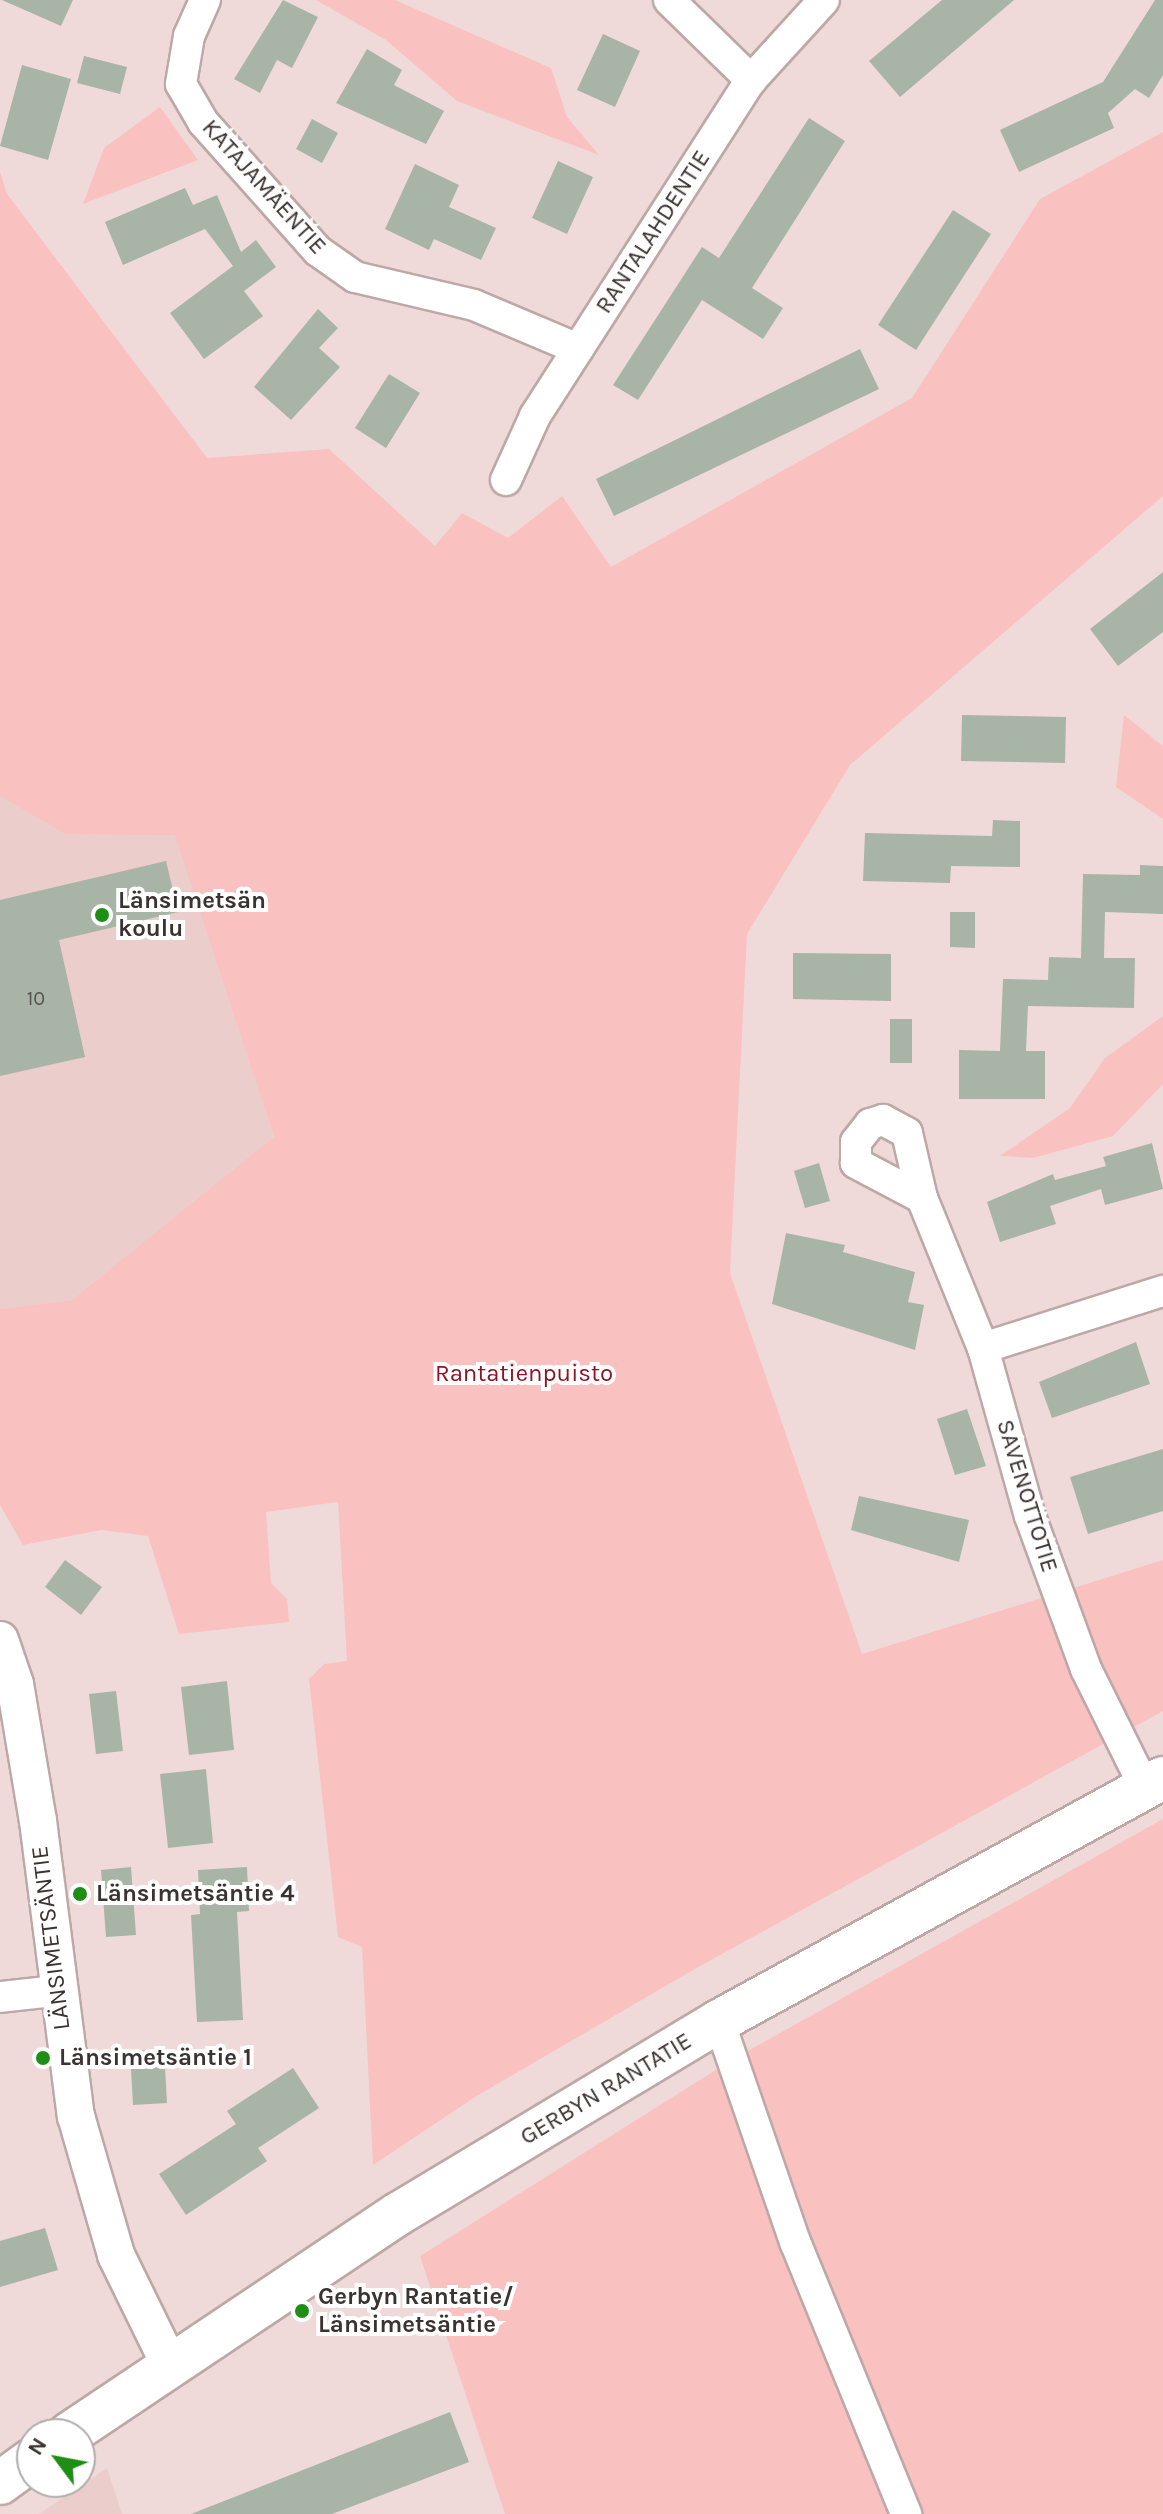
<!DOCTYPE html>
<meta charset="utf-8">
<style>
body{margin:0}
#map{position:relative;width:1163px;height:2514px;overflow:hidden;background:#f0dad9;font-family:Karla,sans-serif}
div>[style]{position:absolute}
.built>*{inset:0;background:#ebcdcb}
.green>*{inset:0;background:#f9c1c0}
.building>*{inset:0;background:#a8b4a6}
.roads{filter:drop-shadow(2px 0 #bda8a7) drop-shadow(-2px 0 #bda8a7) drop-shadow(0 2px #bda8a7) drop-shadow(0 -2px #bda8a7)}
.minor>*{height:30px;margin:-15px;padding:0 15px;transform-origin:15px;border-radius:15px;background:#fff}
.tertiary>*{height:36px;margin:-18px;padding:0 18px;transform-origin:18px;border-radius:18px;background:#fff}
.secondary>*{height:42px;margin:-21px;padding:0 21px;transform-origin:21px;border-radius:21px;background:#fff}
.dots>*{width:22px;height:22px;translate:-50% -50%;box-sizing:border-box;border:4px solid #fff;border-radius:50%}
span{translate:-50% -50%;white-space:nowrap;text-align:center;line-height:1.15;-webkit-text-stroke:8px #fff;paint-order:stroke}
.number-label{font-size:20px;color:#56524f}
.number-label span{-webkit-text-stroke-width:0}
.street-label{font-size:24px;color:#3b3232}
.poi-label{font-size:24px;color:#3b3232;font-weight:700}
.left{translate:0 -50%;text-align:left}
.park-label{font-size:24px;color:#8d1425}
.north{position:absolute;left:16px;top:2418px;width:80px;height:80px;box-sizing:border-box;background:#fff;border:2px solid #b1adad;border-radius:50%;rotate:302deg;font-size:22px;font-weight:700;line-height:32px;text-align:center;color:#3b3232}
.north::after{content:'';display:block;margin:auto;width:28px;height:36px;background:#1f8e15;clip-path:polygon(50% 0,100% 100%,50% 72%,0 100%)}
</style>
<div id="map">
<div class="built">
<i style="clip-path:polygon(142px 717px,274px 1138px,72px 1300px,0 1309px,0 720px)"></i>
<i style="clip-path:polygon(107px 2468px,122px 2514px,39px 2514px)"></i>
</div>
<div class="green">
<i style="clip-path:polygon(316px 0,395px 0,551px 68px,567px 117px,599px 155px,457px 101px,386px 40px)"></i>
<i style="clip-path:polygon(160px 107px,198px 160px,83px 204px,104px 148px)"></i>
<i style="clip-path:polygon(1163px 132px,1163px 496px,850px 765px,747px 934px,730px 1273px,862px 1654px,1163px 1560px,1163px 1711px,693px 1970px,475px 2097px,373px 2165px,362px 1947px,338px 1937px,309px 1679px,324px 1664px,347px 1661px,338px 1502px,266px 1512px,271px 1583px,287px 1599px,289px 1622px,179px 1634px,148px 1536px,101px 1530px,23px 1545px,0 1505px,0 1309px,72px 1300px,274px 1137px,175px 835px,66px 834px,0 796px,0 172px,7px 194px,207px 458px,329px 449px,435px 546px,462px 513px,508px 538px,562px 496px,611px 567px,912px 398px,1040px 199px)"></i>
<i style="clip-path:polygon(1124px 715px,1163px 746px,1163px 819px,1116px 787px)"></i>
<i style="clip-path:polygon(1163px 1016px,1163px 1084px,1113px 1136px,1033px 1158px,1000px 1156px,1070px 1108px,1105px 1058px)"></i>
<i style="clip-path:polygon(1163px 1819px,1163px 2514px,505px 2514px,420px 2256px,730px 2061px)"></i>
</div>
<div class="building">
<i style="clip-path:polygon(2px 0,73px 0,61px 26px)"></i>
<i style="clip-path:polygon(283px 0,318px 17px,292px 68px,277px 60px,260px 93px,234px 79px)"></i>
<i style="clip-path:polygon(942px 0,1014px 0,900px 97px,869px 61px)"></i>
<i style="clip-path:polygon(1155px 0,1163px 0,1163px 75px,1149px 98px,1135px 89px,1108px 113px,1114px 128px,1019px 172px,1000px 130px,1103px 82px)"></i>
<i style="clip-path:polygon(603px 34px,640px 51px,615px 107px,577px 90px)"></i>
<i style="clip-path:polygon(367px 49px,402px 70px,394px 85px,444px 111px,426px 144px,336px 103px)"></i>
<i style="clip-path:polygon(84px 56px,127px 67px,120px 94px,77px 83px)"></i>
<i style="clip-path:polygon(22px 65px,71px 79px,48px 160px,0 146px)"></i>
<i style="clip-path:polygon(809px 118px,845px 141px,752px 288px,783px 308px,763px 339px,702px 300px,638px 400px,613px 385px,702px 247px,719px 258px)"></i>
<i style="clip-path:polygon(312px 119px,338px 133px,322px 163px,296px 149px)"></i>
<i style="clip-path:polygon(558px 161px,593px 177px,567px 234px,532px 218px)"></i>
<i style="clip-path:polygon(415px 164px,459px 185px,449px 207px,496px 228px,481px 260px,434px 239px,429px 250px,385px 229px)"></i>
<i style="clip-path:polygon(185px 188px,193px 205px,217px 195px,241px 252px,256px 240px,276px 267px,244px 291px,263px 316px,204px 359px,170px 313px,233px 266px,205px 229px,123px 265px,105px 222px)"></i>
<i style="clip-path:polygon(953px 210px,991px 234px,916px 350px,878px 325px)"></i>
<i style="clip-path:polygon(318px 309px,338px 328px,319px 348px,340px 367px,291px 420px,254px 387px)"></i>
<i style="clip-path:polygon(860px 349px,879px 389px,614px 516px,596px 479px)"></i>
<i style="clip-path:polygon(389px 374px,420px 393px,386px 448px,355px 428px)"></i>
<i style="clip-path:polygon(1163px 572px,1163px 632px,1118px 666px,1090px 629px)"></i>
<i style="clip-path:polygon(962px 715px,1066px 717px,1065px 763px,961px 761px)"></i>
<i style="clip-path:polygon(993px 820px,1020px 821px,1020px 867px,951px 866px,950px 883px,863px 881px,865px 833px,992px 836px)"></i>
<i style="clip-path:polygon(166px 861px,178px 912px,59px 940px,85px 1057px,0 1076px,0 900px)"></i>
<i style="clip-path:polygon(1140px 865px,1163px 866px,1163px 914px,1105px 912px,1104px 958px,1135px 958px,1134px 1008px,1028px 1006px,1026px 1051px,1045px 1051px,1045px 1099px,959px 1099px,959px 1050px,1000px 1051px,1003px 979px,1048px 980px,1049px 957px,1081px 958px,1083px 874px,1140px 875px)"></i>
<i style="clip-path:polygon(950px 912px,975px 912px,975px 948px,950px 947px)"></i>
<i style="clip-path:polygon(793px 953px,891px 954px,891px 1001px,793px 999px)"></i>
<i style="clip-path:polygon(890px 1019px,912px 1019px,912px 1063px,890px 1063px)"></i>
<i style="clip-path:polygon(1152px 1143px,1163px 1189px,1105px 1205px,1101px 1189px,1050px 1206px,1056px 1224px,1000px 1242px,987px 1202px,1053px 1174px,1055px 1180px,1106px 1166px,1103px 1157px)"></i>
<i style="clip-path:polygon(819px 1163px,830px 1201px,805px 1208px,794px 1171px)"></i>
<i style="clip-path:polygon(786px 1233px,845px 1245px,843px 1252px,915px 1272px,908px 1302px,924px 1305px,915px 1350px,772px 1304px)"></i>
<i style="clip-path:polygon(1136px 1342px,1150px 1384px,1052px 1418px,1039px 1382px)"></i>
<i style="clip-path:polygon(967px 1409px,986px 1466px,955px 1475px,937px 1419px)"></i>
<i style="clip-path:polygon(1163px 1449px,1163px 1511px,1088px 1534px,1070px 1477px)"></i>
<i style="clip-path:polygon(859px 1496px,969px 1520px,959px 1562px,851px 1530px)"></i>
<i style="clip-path:polygon(65px 1560px,102px 1587px,81px 1615px,45px 1587px)"></i>
<i style="clip-path:polygon(227px 1681px,234px 1750px,189px 1755px,181px 1687px)"></i>
<i style="clip-path:polygon(116px 1691px,123px 1751px,96px 1754px,89px 1694px)"></i>
<i style="clip-path:polygon(206px 1769px,213px 1843px,168px 1848px,160px 1774px)"></i>
<i style="clip-path:polygon(131px 1867px,136px 1935px,106px 1937px,101px 1870px)"></i>
<i style="clip-path:polygon(247px 1867px,249px 1911px,237px 1912px,243px 2020px,197px 2022px,191px 1915px,200px 1914px,198px 1870px)"></i>
<i style="clip-path:polygon(164px 2049px,167px 2103px,133px 2105px,130px 2051px)"></i>
<i style="clip-path:polygon(293px 2068px,319px 2108px,258px 2148px,267px 2161px,186px 2215px,159px 2174px,236px 2124px,227px 2111px)"></i>
<i style="clip-path:polygon(45px 2228px,58px 2270px,0 2287px,0 2241px)"></i>
<i style="clip-path:polygon(450px 2412px,469px 2462px,332px 2514px,191px 2514px)"></i>
</div>
<div class="roads">
<div class="minor">
<i style="left:205px;top:0;width:39px;rotate:114deg"></i>
<i style="left:189px;top:36px;width:49px;rotate:99.5deg"></i>
<i style="left:181px;top:84px;width:44px;rotate:59.9deg"></i>
<i style="left:203px;top:122px;width:173px;rotate:48.3deg"></i>
<i style="left:318px;top:251px;width:45px;rotate:35.1deg"></i>
<i style="left:355px;top:277px;width:122px;rotate:13.2deg"></i>
<i style="left:474px;top:305px;width:113px;rotate:22.9deg"></i>
<i style="left:669px;top:0;width:115px;rotate:44.3deg"></i>
<i style="left:506px;top:480px;width:70px;rotate:-65.6deg"></i>
<i style="left:535px;top:416px;width:399px;rotate:-57.3deg"></i>
<i style="left:751px;top:80px;width:108px;rotate:-47.6deg"></i>
<i style="left:922px;top:1198px;width:75px;rotate:-152.1deg"></i>
<i style="left:856px;top:1163px;width:21px;rotate:-90deg"></i>
<i style="left:856px;top:1142px;width:23px;rotate:-52deg"></i>
<i style="left:870px;top:1124px;width:14px;rotate:-17deg"></i>
<i style="left:883px;top:1120px;width:27px;rotate:28deg"></i>
<i style="left:907px;top:1133px;width:67px;rotate:77deg"></i>
<i style="left:922px;top:1198px;width:162px;rotate:67.9deg"></i>
<i style="left:983px;top:1348px;width:174px;rotate:74.4deg"></i>
<i style="left:1030px;top:1516px;width:163px;rotate:69.9deg"></i>
<i style="left:1086px;top:1669px;width:133px;rotate:63.6deg"></i>
<i style="left:983px;top:1348px;width:189px;rotate:-17.6deg"></i>
<i style="left:0;top:1997px;width:55px;rotate:-6.2deg"></i>
<i style="left:719px;top:2021px;width:236px;rotate:71deg"></i>
<i style="left:796px;top:2244px;width:292px;rotate:67.8deg"></i>
</div>
<div class="tertiary">
<i style="left:0;top:1640px;width:46px;rotate:71.2deg"></i>
<i style="left:15px;top:1684px;width:139px;rotate:80.5deg"></i>
<i style="left:38px;top:1821px;width:297px;rotate:82.7deg"></i>
<i style="left:76px;top:2116px;width:145px;rotate:73.9deg"></i>
<i style="left:116px;top:2255px;width:123px;rotate:63.9deg"></i>
</div>
<div class="secondary">
<i style="left:69px;top:2434px;width:396px;rotate:-33.8deg"></i>
<i style="left:398px;top:2214px;width:375px;rotate:-31deg"></i>
<i style="left:719px;top:2021px;width:506px;rotate:-28.69deg"></i>
<i style="left:0;top:2483px;width:39px;rotate:-36deg"></i>
</div>
</div>
<div class="dots">
<i style="left:102px;top:915px;background:#1f8e15"></i>
<i style="left:80px;top:1894px;background:#1f8e15"></i>
<i style="left:43px;top:2058px;background:#1f8e15"></i>
<i style="left:302px;top:2311px;background:#1f8e15"></i>
</div>
<div class="number-label">
<span style="left:36px;top:998px">10</span>
</div>
<div class="street-label">
<span style="left:264px;top:187px;rotate:48deg">KATAJAMÄENTIE</span>
<span style="left:653px;top:232px;rotate:-57deg">RANTALAHDENTIE</span>
<span style="left:1027px;top:1496px;rotate:73deg">SAVENOTTOTIE</span>
<span style="left:51px;top:1938px;rotate:-97deg">LÄNSIMETSÄNTIE</span>
<span style="left:606px;top:2089px;rotate:-31deg">GERBYN RANTATIE</span>
</div>
<div class="poi-label">
<span class="left" style="left:118px;top:915px">Länsimetsän<br>koulu</span>
<span class="left" style="left:96px;top:1894px">Länsimetsäntie 4</span>
<span class="left" style="left:59px;top:2058px">Länsimetsäntie 1</span>
<span class="left" style="left:318px;top:2311px">Gerbyn Rantatie/<br>Länsimetsäntie</span>
</div>
<div class="park-label">
<span style="left:524px;top:1374px">Rantatienpuisto</span>
</div>
<div class="north">N</div>
</div>
